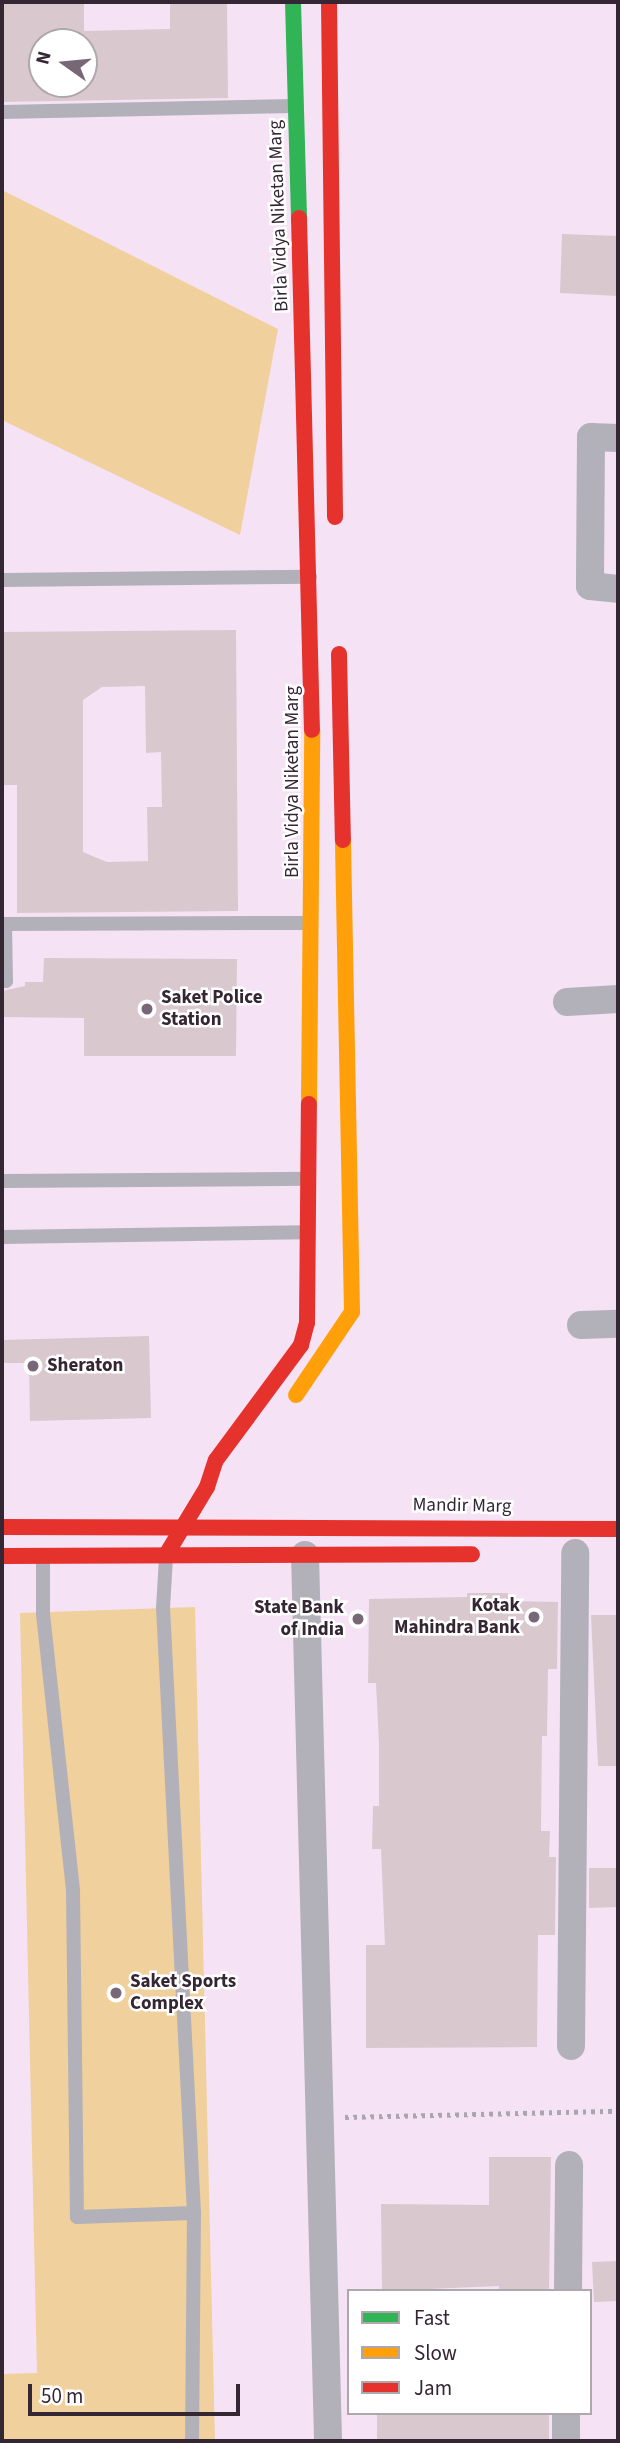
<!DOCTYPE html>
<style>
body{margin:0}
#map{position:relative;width:620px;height:2443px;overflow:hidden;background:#f6e2f5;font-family:"Source Sans 3",sans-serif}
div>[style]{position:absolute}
.green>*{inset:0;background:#f0d09c}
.building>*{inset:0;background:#dac8cf}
.path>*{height:4.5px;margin-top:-2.25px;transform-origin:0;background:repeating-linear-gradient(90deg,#aaa6ae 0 3.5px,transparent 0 8.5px)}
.lane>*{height:14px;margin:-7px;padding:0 7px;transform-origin:7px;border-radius:7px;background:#b2b1b9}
.street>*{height:28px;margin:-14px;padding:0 14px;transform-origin:14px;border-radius:14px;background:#b2b1b9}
.fast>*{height:16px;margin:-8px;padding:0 8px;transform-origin:8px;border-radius:8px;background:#30b455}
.slow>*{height:16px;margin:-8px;padding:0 8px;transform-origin:8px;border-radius:8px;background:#ff9f0a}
.jam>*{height:16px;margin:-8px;padding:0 8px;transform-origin:8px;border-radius:8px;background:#e5322d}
.dots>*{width:19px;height:19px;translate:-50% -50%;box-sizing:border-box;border:4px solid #fff;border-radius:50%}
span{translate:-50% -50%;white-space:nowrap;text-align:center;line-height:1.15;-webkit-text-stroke:5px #fff;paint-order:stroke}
.street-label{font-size:19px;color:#342633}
.poi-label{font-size:19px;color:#342633;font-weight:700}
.left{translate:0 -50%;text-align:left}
.right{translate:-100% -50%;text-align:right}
.frame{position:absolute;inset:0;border:4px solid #342633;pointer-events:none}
.legend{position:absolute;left:347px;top:2289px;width:245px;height:126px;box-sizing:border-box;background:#fff;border:2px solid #aea8ad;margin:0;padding:9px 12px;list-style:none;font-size:21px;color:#342633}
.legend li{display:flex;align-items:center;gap:14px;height:35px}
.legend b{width:35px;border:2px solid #aea8ad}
.north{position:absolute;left:28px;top:28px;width:70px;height:70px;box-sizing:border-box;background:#fff;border:2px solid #aea8ad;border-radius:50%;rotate:285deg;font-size:19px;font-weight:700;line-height:28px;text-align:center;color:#342633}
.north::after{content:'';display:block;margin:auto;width:24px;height:32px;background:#786877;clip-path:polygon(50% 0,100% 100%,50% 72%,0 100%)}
.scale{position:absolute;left:28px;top:2384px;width:212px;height:32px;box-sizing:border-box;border:4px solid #342633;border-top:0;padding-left:9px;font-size:21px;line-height:24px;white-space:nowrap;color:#342633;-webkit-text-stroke:5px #fff;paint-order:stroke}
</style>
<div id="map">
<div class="green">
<i style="clip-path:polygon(2px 190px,278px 329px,240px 535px,2px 420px)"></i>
<i style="clip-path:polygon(195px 1607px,215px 2441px,2px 2441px,2px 2374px,37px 2373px,20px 1613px)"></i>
</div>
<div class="building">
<i style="clip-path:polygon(evenodd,2px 2px,84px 2px,84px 31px,170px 29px,170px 2px,227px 2px,228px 98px,2px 102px,2px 2px,42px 42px,84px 42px,84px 84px,42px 84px,42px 42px)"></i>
<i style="clip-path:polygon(562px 234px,618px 236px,618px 296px,560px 293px)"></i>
<i style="clip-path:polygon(evenodd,236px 630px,238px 911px,17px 913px,17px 785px,2px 785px,2px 632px,236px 630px,145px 686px,146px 753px,161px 752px,162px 807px,147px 807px,148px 861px,107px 862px,83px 852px,83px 700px,102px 687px,145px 686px)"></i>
<i style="clip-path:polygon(44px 958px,237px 959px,236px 1056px,84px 1056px,84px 1018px,2px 1017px,2px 991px,25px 986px,25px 982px,43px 982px)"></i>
<i style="clip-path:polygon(149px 1336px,151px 1418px,30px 1421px,29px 1363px,2px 1363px,2px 1340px)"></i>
<i style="clip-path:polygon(467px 1593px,508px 1593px,508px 1601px,558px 1602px,557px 1669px,548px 1669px,547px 1736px,542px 1736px,541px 1831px,550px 1831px,549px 1857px,556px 1857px,555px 1935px,538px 1935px,537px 2047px,366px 2048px,366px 1945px,385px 1945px,381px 1849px,372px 1849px,373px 1806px,379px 1806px,379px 1744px,376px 1683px,368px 1683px,369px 1599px,467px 1597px)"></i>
<i style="clip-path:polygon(591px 1615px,618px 1615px,618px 1766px,598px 1766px)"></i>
<i style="clip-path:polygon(589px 1868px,618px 1868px,618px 1907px,589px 1908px)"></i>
<i style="clip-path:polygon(489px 2157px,551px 2157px,549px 2291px,499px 2291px,499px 2286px,382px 2291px,381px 2204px,489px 2205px)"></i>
<i style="clip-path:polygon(618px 2261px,618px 2301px,594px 2302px,592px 2262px)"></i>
<i style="clip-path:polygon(377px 2413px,549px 2413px,549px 2441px,377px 2441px)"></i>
</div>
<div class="path">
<i style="left:345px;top:2117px;width:273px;rotate:-1.3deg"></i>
</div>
<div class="lane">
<i style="left:2px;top:112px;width:292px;rotate:-1.2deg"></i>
<i style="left:2px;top:580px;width:308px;rotate:-0.6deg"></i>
<i style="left:2px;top:924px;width:306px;rotate:-0.2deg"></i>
<i style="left:2px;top:981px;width:4px"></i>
<i style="left:6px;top:981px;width:57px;rotate:-91deg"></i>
<i style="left:2px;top:1181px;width:306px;rotate:-0.4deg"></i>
<i style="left:2px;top:1237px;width:303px;rotate:-0.9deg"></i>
<i style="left:43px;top:1556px;width:58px;rotate:90deg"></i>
<i style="left:43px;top:1614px;width:279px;rotate:83.8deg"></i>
<i style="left:73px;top:1891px;width:326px;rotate:89.3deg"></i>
<i style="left:77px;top:2217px;width:117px;rotate:-2deg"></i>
<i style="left:194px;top:2213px;width:606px;rotate:-92.93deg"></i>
<i style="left:163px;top:1608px;width:51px;rotate:-86.6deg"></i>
<i style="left:192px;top:2441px;width:228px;rotate:-89.5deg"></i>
</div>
<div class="street">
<i style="left:618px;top:438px;width:27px;rotate:-178deg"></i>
<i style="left:591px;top:437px;width:149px;rotate:90.4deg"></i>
<i style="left:590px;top:586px;width:28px;rotate:6deg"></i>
<i style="left:567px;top:1002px;width:51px;rotate:-3.4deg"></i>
<i style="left:581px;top:1325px;width:37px;rotate:-2deg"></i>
<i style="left:305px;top:1555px;width:886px;rotate:88.51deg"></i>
<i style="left:571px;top:2046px;width:493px;rotate:-89.5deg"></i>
<i style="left:568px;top:2291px;width:126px;rotate:-89.5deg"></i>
<i style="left:566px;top:2441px;width:28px;rotate:-90deg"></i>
</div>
<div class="fast">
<i style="left:293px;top:2px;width:216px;rotate:88.4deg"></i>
</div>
<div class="slow">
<i style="left:309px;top:1104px;width:374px;rotate:-89.5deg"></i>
<i style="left:296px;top:1395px;width:100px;rotate:-56deg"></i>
<i style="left:352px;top:1312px;width:472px;rotate:-91.1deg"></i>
</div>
<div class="jam">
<i style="left:329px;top:2px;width:515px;rotate:89.33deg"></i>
<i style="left:299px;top:218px;width:512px;rotate:88.55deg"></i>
<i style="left:339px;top:654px;width:186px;rotate:88.8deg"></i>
<i style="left:2px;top:1527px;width:616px;rotate:0.19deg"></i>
<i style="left:166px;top:1555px;width:79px;rotate:-58.9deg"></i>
<i style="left:207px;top:1487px;width:28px;rotate:-72deg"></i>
<i style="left:216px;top:1460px;width:143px;rotate:-53.5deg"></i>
<i style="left:301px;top:1345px;width:23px;rotate:-75deg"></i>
<i style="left:307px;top:1323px;width:219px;rotate:-89.5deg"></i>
<i style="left:2px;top:1556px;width:470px;rotate:-0.2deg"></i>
</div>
<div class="dots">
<i style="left:147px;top:1009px;background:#786877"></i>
<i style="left:33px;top:1366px;background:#786877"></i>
<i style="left:534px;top:1617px;background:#786877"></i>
<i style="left:358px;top:1619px;background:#786877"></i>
<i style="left:116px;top:1993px;background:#786877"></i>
</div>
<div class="street-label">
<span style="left:279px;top:216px;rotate:-92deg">Birla Vidya Niketan Marg</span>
<span style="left:293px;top:782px;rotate:-90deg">Birla Vidya Niketan Marg</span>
<span style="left:462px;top:1506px;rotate:1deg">Mandir Marg</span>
</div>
<div class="poi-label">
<span class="left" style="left:161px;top:1009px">Saket Police<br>Station</span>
<span class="left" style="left:47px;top:1366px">Sheraton</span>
<span class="right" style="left:520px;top:1617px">Kotak<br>Mahindra Bank</span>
<span class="right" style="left:344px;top:1619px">State Bank<br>of India</span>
<span class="left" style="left:130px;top:1993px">Saket Sports<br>Complex</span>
</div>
<div class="frame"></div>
<ul class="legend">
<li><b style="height:9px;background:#30b455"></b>Fast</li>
<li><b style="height:9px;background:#ff9f0a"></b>Slow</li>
<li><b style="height:9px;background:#e5322d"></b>Jam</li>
</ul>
<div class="north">N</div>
<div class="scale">50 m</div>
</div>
